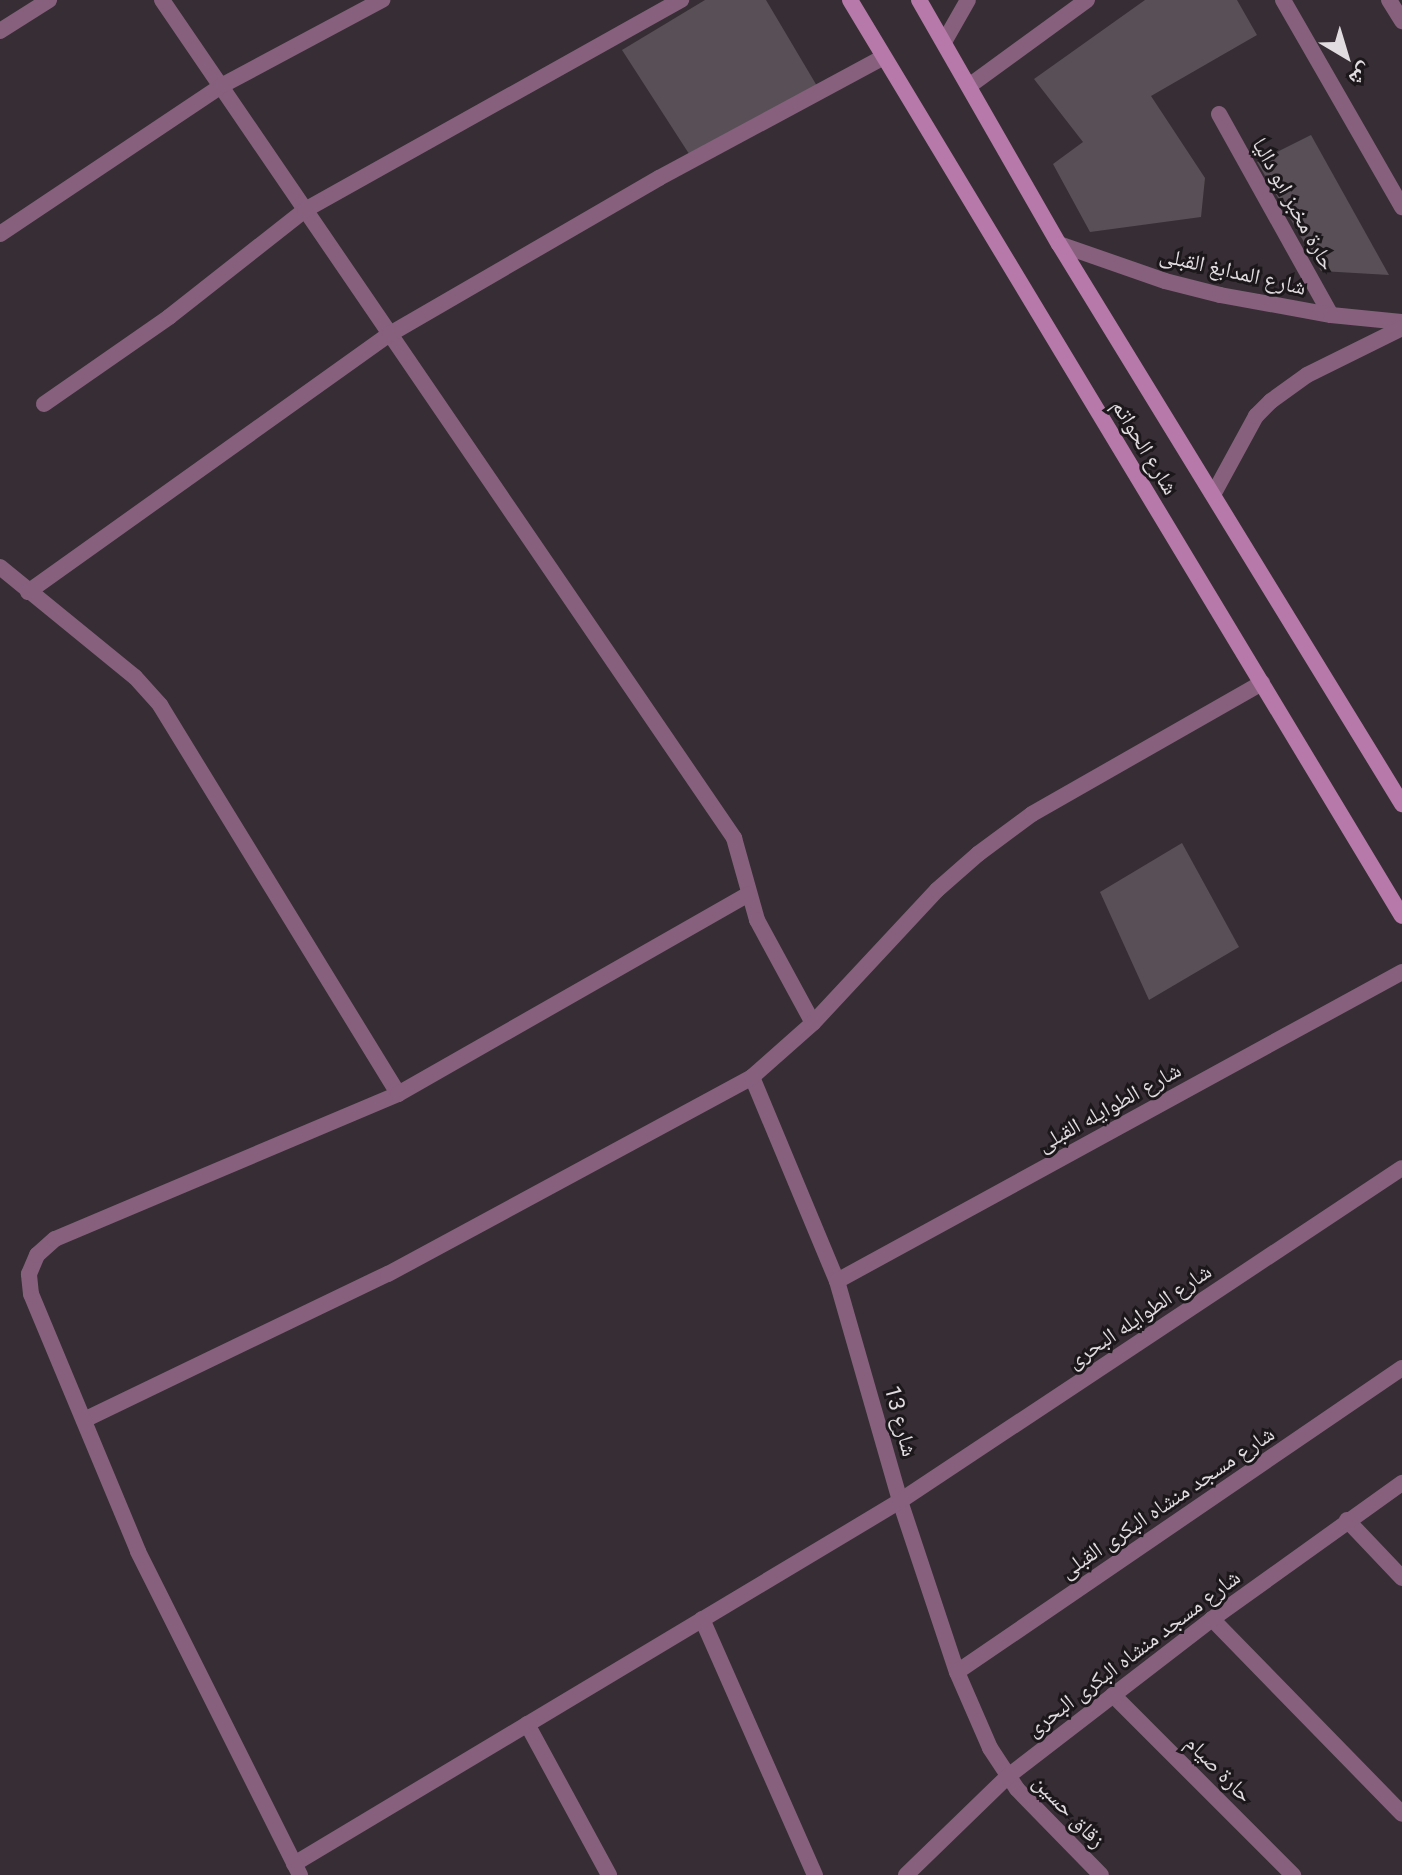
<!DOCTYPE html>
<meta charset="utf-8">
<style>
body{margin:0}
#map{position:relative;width:1402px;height:1875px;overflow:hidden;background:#362e34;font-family:Roboto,"Noto Naskh Arabic",sans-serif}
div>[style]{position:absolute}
.building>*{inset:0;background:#595057}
.minor>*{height:16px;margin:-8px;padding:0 8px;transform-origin:8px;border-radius:8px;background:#87607e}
.tertiary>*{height:16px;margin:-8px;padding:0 8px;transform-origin:8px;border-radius:8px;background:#87607e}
.secondary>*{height:16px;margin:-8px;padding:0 8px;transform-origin:8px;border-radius:8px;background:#b779a9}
span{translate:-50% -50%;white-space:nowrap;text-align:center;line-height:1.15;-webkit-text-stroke:6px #1b171a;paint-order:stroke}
.street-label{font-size:22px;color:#e1dce0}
.north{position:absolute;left:1306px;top:16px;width:80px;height:80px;-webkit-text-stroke:6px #1b171a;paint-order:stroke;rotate:142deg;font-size:22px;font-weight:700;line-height:32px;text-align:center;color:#e1dce0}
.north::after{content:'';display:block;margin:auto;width:28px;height:36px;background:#e1dce0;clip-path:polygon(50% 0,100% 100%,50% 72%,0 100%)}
</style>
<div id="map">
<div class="building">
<i style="clip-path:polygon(705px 0,766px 0,817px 86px,693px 160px,622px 50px)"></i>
<i style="clip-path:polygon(1145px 0,1237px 0,1257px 35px,1151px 96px,1205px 178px,1201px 217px,1090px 232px,1053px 164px,1083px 142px,1034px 79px)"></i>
<i style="clip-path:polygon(1311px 135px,1389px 275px,1321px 271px,1257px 162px)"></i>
<i style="clip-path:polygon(1182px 843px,1239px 947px,1149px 1000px,1100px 892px)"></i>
</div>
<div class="minor">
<i style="left:162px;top:0;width:1015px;rotate:55.68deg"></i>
<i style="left:734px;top:838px;width:85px;rotate:74.3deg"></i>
<i style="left:757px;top:920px;width:117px;rotate:61.5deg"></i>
<i style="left:1283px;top:0;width:239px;rotate:60.1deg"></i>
<i style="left:1389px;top:0;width:25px;rotate:58deg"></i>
<i style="left:0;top:31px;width:58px;rotate:-32.3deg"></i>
<i style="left:944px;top:42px;width:48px;rotate:-60.3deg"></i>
<i style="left:969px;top:86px;width:146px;rotate:-36.1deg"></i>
<i style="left:1219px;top:114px;width:230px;rotate:60.9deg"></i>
<i style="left:0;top:234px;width:266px;rotate:-33.8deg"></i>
<i style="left:221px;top:86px;width:183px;rotate:-28.1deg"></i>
<i style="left:44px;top:404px;width:152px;rotate:-34.8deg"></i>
<i style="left:169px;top:317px;width:173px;rotate:-38.2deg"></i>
<i style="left:305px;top:210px;width:431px;rotate:-29.2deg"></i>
<i style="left:0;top:567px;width:174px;rotate:39.2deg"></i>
<i style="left:135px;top:677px;width:38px;rotate:48deg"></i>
<i style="left:160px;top:705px;width:456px;rotate:58.5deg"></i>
<i style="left:28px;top:592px;width:445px;rotate:-35.5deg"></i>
<i style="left:390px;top:334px;width:311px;rotate:-30.1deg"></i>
<i style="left:659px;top:178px;width:255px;rotate:-28.3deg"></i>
<i style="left:752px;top:1077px;width:221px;rotate:67.4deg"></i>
<i style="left:837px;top:1281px;width:229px;rotate:74deg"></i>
<i style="left:900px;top:1501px;width:180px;rotate:71.6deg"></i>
<i style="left:957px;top:1672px;width:83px;rotate:66.5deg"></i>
<i style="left:990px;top:1748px;width:49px;rotate:56.6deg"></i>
<i style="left:1017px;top:1789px;width:120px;rotate:45.7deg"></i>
<i style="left:837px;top:1281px;width:644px;rotate:-28.67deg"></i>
<i style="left:84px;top:1420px;width:337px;rotate:-25.7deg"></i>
<i style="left:388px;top:1274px;width:414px;rotate:-28.4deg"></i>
<i style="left:752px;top:1077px;width:81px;rotate:-41.5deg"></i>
<i style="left:813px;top:1023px;width:182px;rotate:-47deg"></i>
<i style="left:937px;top:890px;width:55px;rotate:-41.3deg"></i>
<i style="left:978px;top:854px;width:67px;rotate:-36.5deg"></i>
<i style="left:1032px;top:814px;width:265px;rotate:-29.7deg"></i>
<i style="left:1347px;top:1520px;width:80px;rotate:46.5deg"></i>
<i style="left:702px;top:1619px;width:280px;rotate:66.2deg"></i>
<i style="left:1212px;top:1619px;width:272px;rotate:45.7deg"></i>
<i style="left:957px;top:1672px;width:539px;rotate:-34.34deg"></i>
<i style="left:1113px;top:1695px;width:255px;rotate:45deg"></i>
<i style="left:527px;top:1724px;width:172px;rotate:61.5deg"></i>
<i style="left:294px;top:1864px;width:706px;rotate:-30.92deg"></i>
<i style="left:900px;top:1501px;width:602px;rotate:-33.56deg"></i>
<i style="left:300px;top:1875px;width:362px;rotate:-116.6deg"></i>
<i style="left:138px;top:1551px;width:278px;rotate:-112.6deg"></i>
<i style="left:31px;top:1294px;width:20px;rotate:-96deg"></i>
<i style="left:29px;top:1274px;width:21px;rotate:-67deg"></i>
<i style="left:37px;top:1255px;width:24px;rotate:-42deg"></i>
<i style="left:55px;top:1239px;width:372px;rotate:-22.9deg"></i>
<i style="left:398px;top:1094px;width:403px;rotate:-29.7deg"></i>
<i style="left:906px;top:1875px;width:141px;rotate:-44.1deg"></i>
<i style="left:1007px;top:1777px;width:259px;rotate:-37.6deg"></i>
<i style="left:1212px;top:1619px;width:234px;rotate:-35.6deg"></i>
</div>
<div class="tertiary">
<i style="left:1059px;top:244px;width:112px;rotate:19.2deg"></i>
<i style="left:1165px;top:281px;width:57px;rotate:14.3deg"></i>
<i style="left:1220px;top:295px;width:113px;rotate:10.2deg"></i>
<i style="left:1331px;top:315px;width:71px;rotate:5.6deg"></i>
<i style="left:1214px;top:493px;width:88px;rotate:-61.4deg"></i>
<i style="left:1256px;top:416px;width:21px;rotate:-45deg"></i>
<i style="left:1271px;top:401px;width:44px;rotate:-35.8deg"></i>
<i style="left:1307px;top:375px;width:106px;rotate:-26.3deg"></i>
</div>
<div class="secondary">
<i style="left:850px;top:0;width:1069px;rotate:58.93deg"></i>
<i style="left:919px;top:0;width:281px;rotate:60.2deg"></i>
<i style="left:1059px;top:244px;width:657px;rotate:58.51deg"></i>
</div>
<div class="street-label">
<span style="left:1294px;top:204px;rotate:61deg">حارة مخبز ابو داليا</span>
<span style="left:1233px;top:271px;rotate:13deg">شارع المدابغ القبلى</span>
<span style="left:1145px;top:447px;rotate:59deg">شارع الحواتم</span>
<span style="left:1109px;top:1107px;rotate:-29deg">شارع الطوايله القبلى</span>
<span style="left:1139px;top:1316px;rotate:-34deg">شارع الطوايله البحرى</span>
<span style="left:901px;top:1421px;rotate:75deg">شارع 13</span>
<span style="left:1167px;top:1502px;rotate:-34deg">شارع مسجد منشاه البكرى القبلى</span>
<span style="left:1133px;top:1653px;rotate:-37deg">شارع مسجد منشاه البكرى البحرى</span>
<span style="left:1219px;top:1769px;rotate:45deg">حارة صيام</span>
<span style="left:1069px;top:1811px;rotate:46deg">زقاق حسين</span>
</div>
<div class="north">ش</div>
</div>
